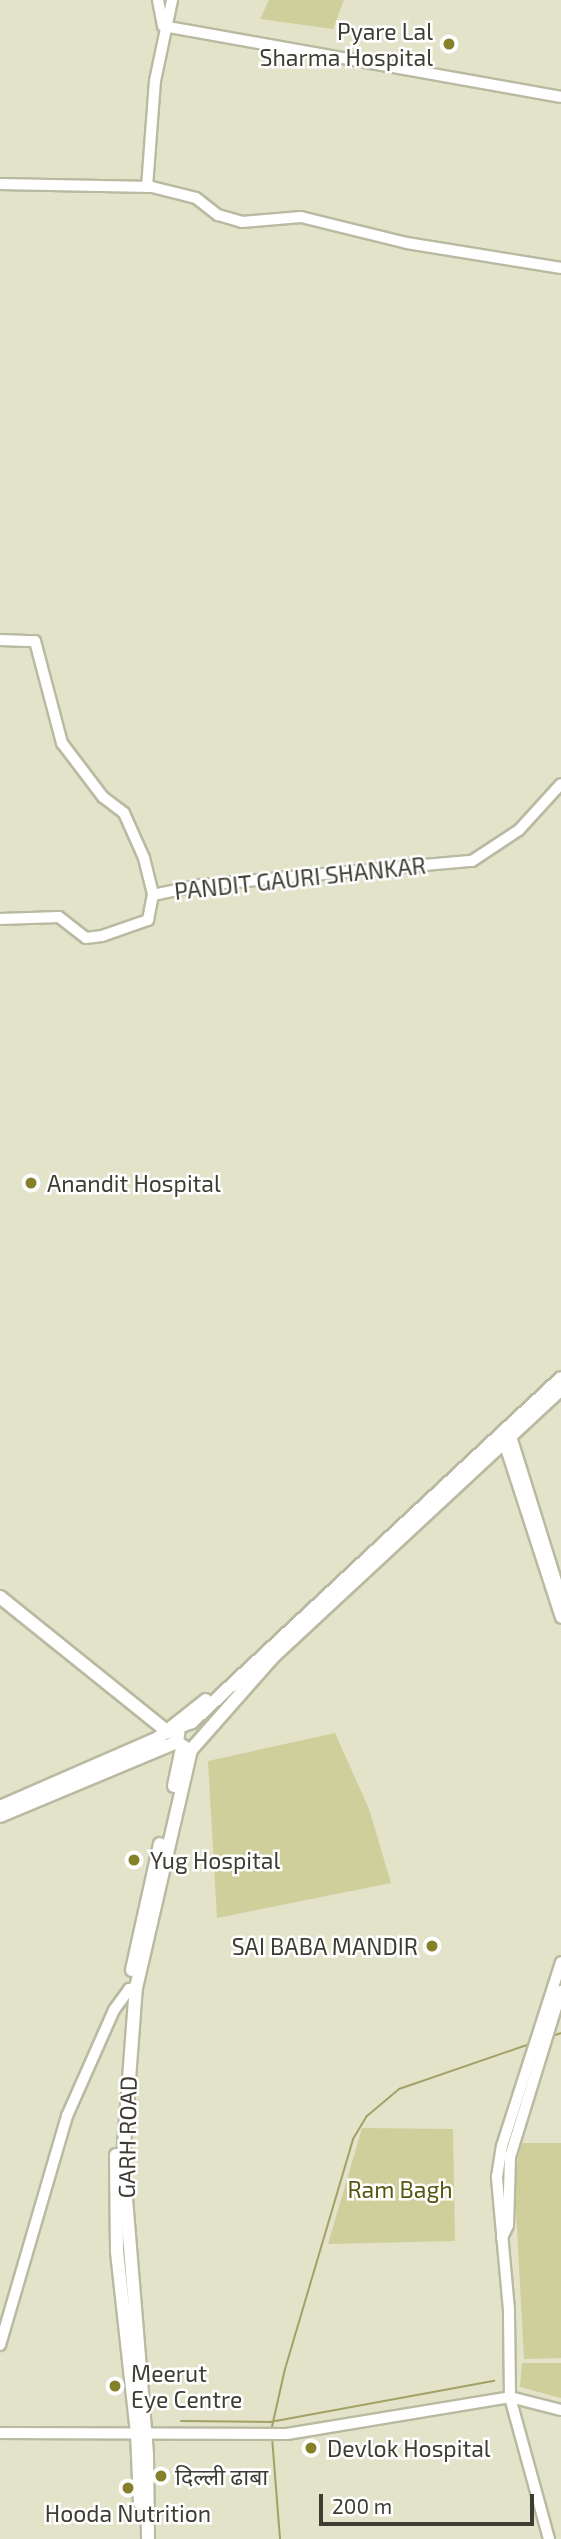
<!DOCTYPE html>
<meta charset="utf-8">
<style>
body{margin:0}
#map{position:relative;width:561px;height:2539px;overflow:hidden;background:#e2e3c9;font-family:"Exo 2","Noto Sans Devanagari",sans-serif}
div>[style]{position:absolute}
.green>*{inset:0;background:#cfcf9b}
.stream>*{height:2px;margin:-1px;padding:0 1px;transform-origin:1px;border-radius:1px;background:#a3a266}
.roads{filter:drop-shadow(2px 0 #babaa2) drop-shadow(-2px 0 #babaa2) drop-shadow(0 2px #babaa2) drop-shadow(0 -2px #babaa2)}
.minor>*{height:10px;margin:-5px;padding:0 5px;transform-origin:5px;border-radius:5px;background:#fff}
.major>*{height:12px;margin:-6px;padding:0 6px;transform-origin:6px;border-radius:6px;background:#fff}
.dots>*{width:19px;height:19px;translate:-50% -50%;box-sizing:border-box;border:4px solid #fff;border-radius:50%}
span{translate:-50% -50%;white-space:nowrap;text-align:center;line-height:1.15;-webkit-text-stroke:5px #fff;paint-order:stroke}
.poi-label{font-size:23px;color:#3d3d33}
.right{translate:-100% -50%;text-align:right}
.left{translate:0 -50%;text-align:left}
.street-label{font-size:23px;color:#3d3d33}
.park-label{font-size:23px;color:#58560e}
.scale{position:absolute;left:319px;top:2494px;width:215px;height:32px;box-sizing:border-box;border:4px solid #3d3d33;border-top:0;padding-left:9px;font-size:21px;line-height:24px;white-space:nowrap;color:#3d3d33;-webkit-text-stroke:5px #fff;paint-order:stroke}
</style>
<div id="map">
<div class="green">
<i style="clip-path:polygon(269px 0,344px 0,333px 29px,260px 19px)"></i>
<i style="clip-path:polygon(335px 1733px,369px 1809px,391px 1883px,217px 1918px,208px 1761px)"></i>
<i style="clip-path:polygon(362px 2128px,453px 2129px,455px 2241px,328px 2244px)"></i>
<i style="clip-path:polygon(522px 2143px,561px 2143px,561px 2358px,524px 2359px,514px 2173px)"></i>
<i style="clip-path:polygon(522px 2363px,561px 2363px,561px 2398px,520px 2387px)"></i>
</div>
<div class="stream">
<i style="left:552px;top:2036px;width:9px;rotate:-18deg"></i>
<i style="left:181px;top:2421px;width:89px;rotate:0.6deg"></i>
<i style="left:270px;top:2422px;width:228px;rotate:-10.4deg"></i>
<i style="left:271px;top:2431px;width:64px;rotate:-77.3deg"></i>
<i style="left:285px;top:2369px;width:240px;rotate:-73.5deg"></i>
<i style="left:353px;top:2139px;width:27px;rotate:-59deg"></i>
<i style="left:367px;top:2116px;width:42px;rotate:-40.2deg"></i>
<i style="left:399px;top:2089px;width:139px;rotate:-19deg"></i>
<i style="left:272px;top:2437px;width:102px;rotate:85.5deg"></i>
</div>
<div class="roads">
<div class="minor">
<i style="left:158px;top:0;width:25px;rotate:79deg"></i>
<i style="left:163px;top:26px;width:404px;rotate:10.1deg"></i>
<i style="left:0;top:184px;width:152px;rotate:1.1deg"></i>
<i style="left:152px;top:187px;width:45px;rotate:14deg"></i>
<i style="left:196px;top:198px;width:28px;rotate:38deg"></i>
<i style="left:218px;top:215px;width:25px;rotate:16deg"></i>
<i style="left:242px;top:222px;width:59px;rotate:-4.8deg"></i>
<i style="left:301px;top:217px;width:109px;rotate:13.8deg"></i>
<i style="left:407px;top:243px;width:156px;rotate:9.2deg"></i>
<i style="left:147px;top:187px;width:106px;rotate:-85.7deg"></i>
<i style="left:155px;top:81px;width:83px;rotate:-78.1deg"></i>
<i style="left:0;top:640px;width:35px;rotate:2deg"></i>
<i style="left:35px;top:641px;width:106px;rotate:75.2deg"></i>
<i style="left:62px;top:743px;width:68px;rotate:52.8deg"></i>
<i style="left:103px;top:797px;width:26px;rotate:37deg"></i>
<i style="left:124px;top:813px;width:49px;rotate:66deg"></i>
<i style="left:144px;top:858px;width:38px;rotate:76deg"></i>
<i style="left:0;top:919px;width:59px;rotate:-1.9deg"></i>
<i style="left:59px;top:917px;width:34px;rotate:38deg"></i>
<i style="left:86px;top:938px;width:16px;rotate:-7deg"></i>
<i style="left:102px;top:936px;width:49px;rotate:-19.2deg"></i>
<i style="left:148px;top:920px;width:25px;rotate:-79deg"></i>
<i style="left:153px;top:895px;width:49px;rotate:-11.8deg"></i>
<i style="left:201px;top:885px;width:272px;rotate:-5.1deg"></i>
<i style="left:472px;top:861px;width:56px;rotate:-33.4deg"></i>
<i style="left:519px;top:830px;width:62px;rotate:-47.6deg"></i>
<i style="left:509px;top:1430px;width:175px;rotate:72.7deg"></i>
<i style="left:502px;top:1436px;width:191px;rotate:72deg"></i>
<i style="left:502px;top:2238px;width:14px;rotate:-65deg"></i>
<i style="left:508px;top:2225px;width:68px;rotate:-88.3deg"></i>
<i style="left:510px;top:2157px;width:174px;rotate:-72.9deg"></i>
<i style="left:0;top:2345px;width:239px;rotate:-73.7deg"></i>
<i style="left:67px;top:2116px;width:116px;rotate:-66.1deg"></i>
<i style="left:114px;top:2010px;width:26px;rotate:-54deg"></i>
<i style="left:129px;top:1989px;width:7px;rotate:-8deg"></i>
<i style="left:0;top:2433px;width:287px;rotate:0.2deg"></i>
<i style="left:287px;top:2434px;width:226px;rotate:-9.4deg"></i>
<i style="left:510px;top:2397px;width:53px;rotate:14.3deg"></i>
<i style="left:549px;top:2539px;width:147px;rotate:-105.4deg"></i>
<i style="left:510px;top:2397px;width:87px;rotate:-90.7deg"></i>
<i style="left:509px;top:2310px;width:134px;rotate:-95.2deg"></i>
<i style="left:497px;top:2177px;width:31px;rotate:-81deg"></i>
<i style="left:502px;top:2146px;width:193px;rotate:-72.2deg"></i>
</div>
<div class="major">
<i style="left:0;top:1597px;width:216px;rotate:38.8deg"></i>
<i style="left:187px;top:1749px;width:12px;rotate:-145deg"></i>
<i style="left:177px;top:1742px;width:15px;rotate:-82deg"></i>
<i style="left:179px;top:1727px;width:14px;rotate:-21deg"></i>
<i style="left:192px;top:1722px;width:504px;rotate:-42.99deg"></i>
<i style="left:174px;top:1786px;width:38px;rotate:-78deg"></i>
<i style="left:0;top:1807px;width:172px;rotate:-23.6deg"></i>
<i style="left:158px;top:1738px;width:61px;rotate:-38.4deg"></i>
<i style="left:0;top:1816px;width:192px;rotate:-22.7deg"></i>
<i style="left:132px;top:1970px;width:129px;rotate:-77.5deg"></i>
<i style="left:116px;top:2155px;width:97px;rotate:89.4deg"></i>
<i style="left:117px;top:2252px;width:181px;rotate:83.7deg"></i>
<i style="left:137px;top:2432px;width:71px;rotate:87.6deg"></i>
<i style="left:148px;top:2539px;width:85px;rotate:-90.7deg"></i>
<i style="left:147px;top:2454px;width:296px;rotate:-94.7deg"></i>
<i style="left:123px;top:2159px;width:171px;rotate:-85.7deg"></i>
<i style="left:136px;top:1988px;width:244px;rotate:-77deg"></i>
<i style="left:191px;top:1750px;width:125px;rotate:-48.6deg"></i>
<i style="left:274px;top:1656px;width:392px;rotate:-42.9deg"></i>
</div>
</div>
<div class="dots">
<i style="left:449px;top:44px;background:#848129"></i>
<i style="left:31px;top:1183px;background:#848129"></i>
<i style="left:134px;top:1860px;background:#848129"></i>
<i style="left:432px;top:1946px;background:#848129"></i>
<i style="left:115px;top:2386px;background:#848129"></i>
<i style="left:311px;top:2448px;background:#848129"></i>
<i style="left:161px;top:2476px;background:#848129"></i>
<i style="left:128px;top:2488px;background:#848129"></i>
</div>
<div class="poi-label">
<span class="right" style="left:433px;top:44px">Pyare Lal<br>Sharma Hospital</span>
<span class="left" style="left:47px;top:1183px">Anandit Hospital</span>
<span class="left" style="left:150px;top:1860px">Yug Hospital</span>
<span class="right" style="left:418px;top:1946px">SAI BABA MANDIR</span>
<span class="left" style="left:131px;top:2386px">Meerut<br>Eye Centre</span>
<span class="left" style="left:327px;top:2448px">Devlok Hospital</span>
<span class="left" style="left:175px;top:2476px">दिल्ली ढाबा</span>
<span style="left:128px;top:2513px">Hooda Nutrition</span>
</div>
<div class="street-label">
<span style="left:300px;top:878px;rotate:-6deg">PANDIT GAURI SHANKAR</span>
<span style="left:127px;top:2137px;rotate:-89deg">GARH ROAD</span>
</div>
<div class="park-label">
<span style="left:400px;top:2189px">Ram Bagh</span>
</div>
<div class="scale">200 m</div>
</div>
